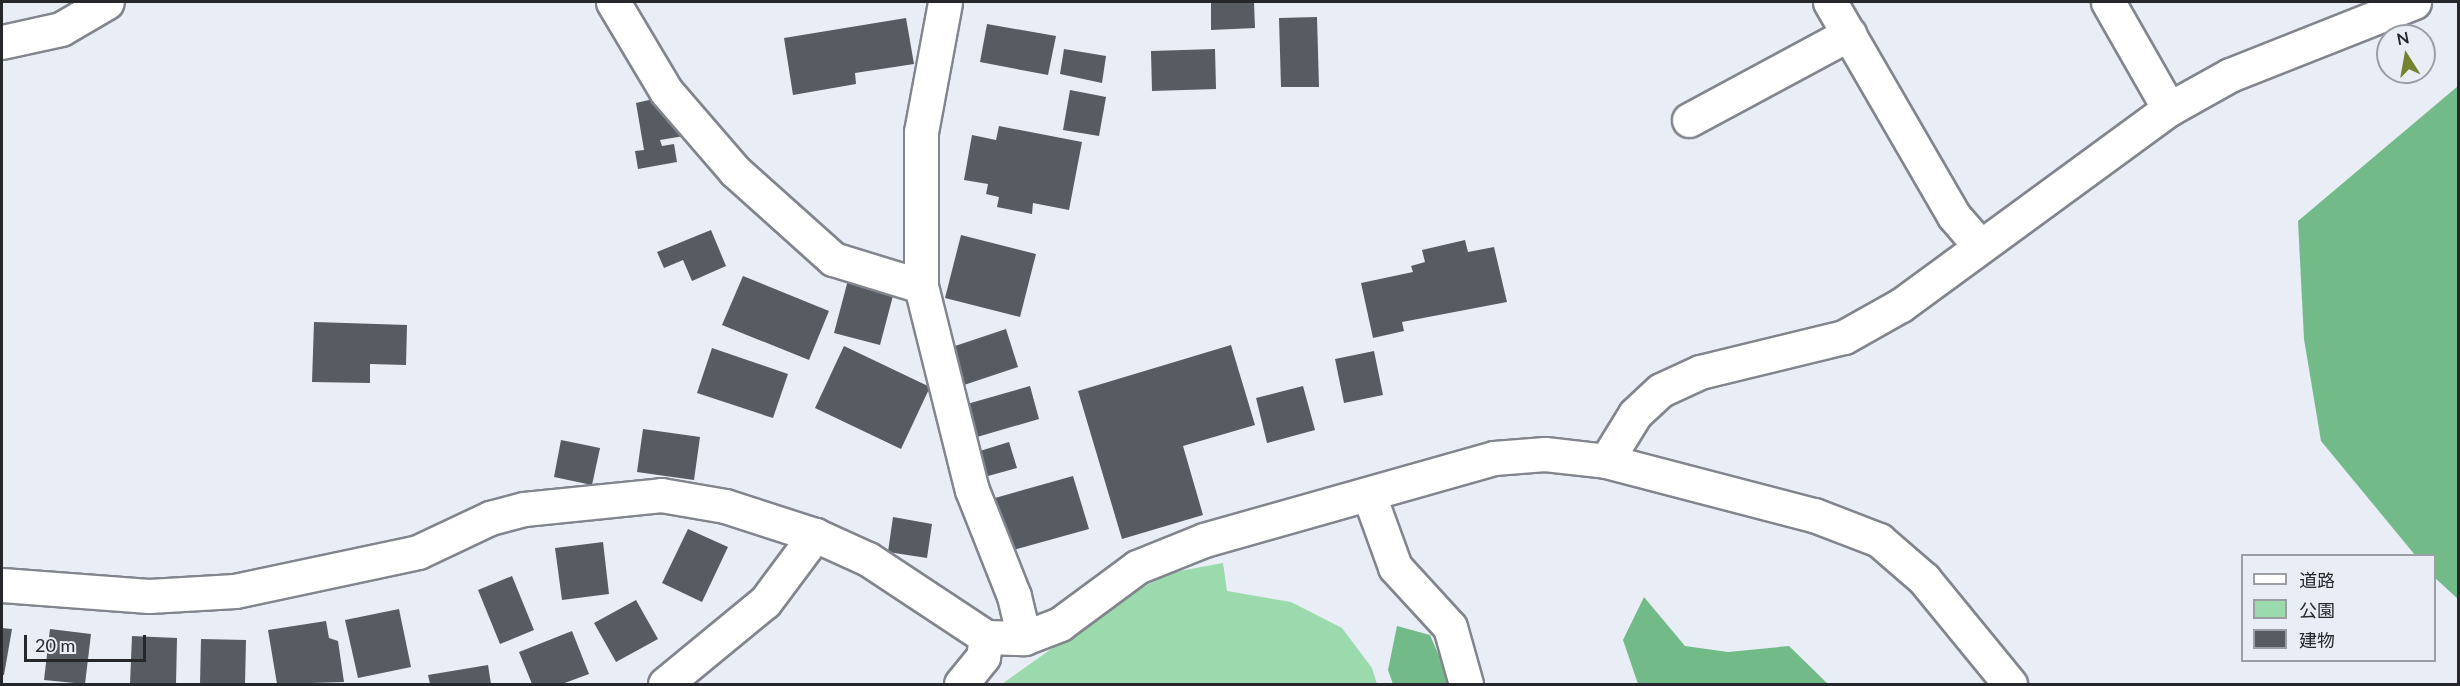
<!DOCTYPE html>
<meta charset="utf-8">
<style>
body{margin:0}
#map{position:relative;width:2460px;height:686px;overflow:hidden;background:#e9edf6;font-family:Lato,"Noto Sans JP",sans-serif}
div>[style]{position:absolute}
.green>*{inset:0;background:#9bdaad}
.forest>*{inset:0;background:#73ba89}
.building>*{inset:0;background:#575b62}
.roads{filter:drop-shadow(2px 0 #82858d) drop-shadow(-2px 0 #82858d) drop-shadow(0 2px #82858d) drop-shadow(0 -2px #82858d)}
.minor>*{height:33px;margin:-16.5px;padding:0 16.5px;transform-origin:16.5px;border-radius:16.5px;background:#fff}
.tertiary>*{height:33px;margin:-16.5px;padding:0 16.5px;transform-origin:16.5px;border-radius:16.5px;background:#fff}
span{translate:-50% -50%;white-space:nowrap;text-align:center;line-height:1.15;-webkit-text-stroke:6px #e9edf6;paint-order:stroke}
.frame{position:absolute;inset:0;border:3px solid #25272a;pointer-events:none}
.legend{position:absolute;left:2241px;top:554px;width:195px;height:108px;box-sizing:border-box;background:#e9edf6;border:2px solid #9b9ea4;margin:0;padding:8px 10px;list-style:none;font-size:18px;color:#25272a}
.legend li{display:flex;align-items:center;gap:12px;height:30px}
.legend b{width:30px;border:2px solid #9b9ea4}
.north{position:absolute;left:2376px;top:24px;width:60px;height:60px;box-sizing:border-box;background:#e9edf6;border:2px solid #9b9ea4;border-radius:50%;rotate:349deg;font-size:16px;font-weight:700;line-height:24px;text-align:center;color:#25272a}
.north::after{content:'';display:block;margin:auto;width:21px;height:27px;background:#758331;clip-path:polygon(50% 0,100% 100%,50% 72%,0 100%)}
.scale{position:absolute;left:24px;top:635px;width:122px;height:27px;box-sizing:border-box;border:3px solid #25272a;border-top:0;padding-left:8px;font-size:18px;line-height:21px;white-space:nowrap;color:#25272a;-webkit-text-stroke:4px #e9edf6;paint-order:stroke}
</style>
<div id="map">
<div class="green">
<i style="clip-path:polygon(1223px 563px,1227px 591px,1291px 602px,1342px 628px,1372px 668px,1377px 684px,1002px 684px,1120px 600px,1169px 573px)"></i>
</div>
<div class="forest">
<i style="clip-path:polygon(2458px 86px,2458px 599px,2435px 578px,2434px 556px,2415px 555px,2321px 441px,2304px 339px,2298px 221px)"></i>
<i style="clip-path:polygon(1644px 597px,1685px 646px,1728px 652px,1789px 646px,1828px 684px,1638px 684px,1623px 640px)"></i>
<i style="clip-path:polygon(1397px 626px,1430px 635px,1451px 684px,1393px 684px,1388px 670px)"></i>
</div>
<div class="building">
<i style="clip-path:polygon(1211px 2px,1254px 2px,1255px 28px,1211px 30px)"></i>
<i style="clip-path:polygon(1317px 17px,1319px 87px,1281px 87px,1279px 18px)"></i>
<i style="clip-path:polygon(906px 18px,914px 64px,855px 73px,856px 84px,793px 95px,784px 38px)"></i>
<i style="clip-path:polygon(987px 24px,1056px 36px,1048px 75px,980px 62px)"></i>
<i style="clip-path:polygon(1064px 49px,1106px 56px,1102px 83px,1060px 74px)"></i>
<i style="clip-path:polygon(1215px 49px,1216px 89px,1152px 91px,1151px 51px)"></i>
<i style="clip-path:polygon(1070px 90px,1106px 97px,1099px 136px,1063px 130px)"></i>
<i style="clip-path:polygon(653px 99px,684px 136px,660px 140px,662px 146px,674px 144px,677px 162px,638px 169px,635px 151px,644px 150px,636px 103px)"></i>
<i style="clip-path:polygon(999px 126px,1082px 142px,1069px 210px,1033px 203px,1032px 214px,997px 207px,999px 197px,986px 194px,988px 184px,964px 180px,972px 135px,996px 140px)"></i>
<i style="clip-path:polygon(711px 230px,726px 266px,692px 281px,683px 260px,664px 268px,657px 252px)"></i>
<i style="clip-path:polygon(961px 235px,1036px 254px,1020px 317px,945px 298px)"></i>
<i style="clip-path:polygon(1465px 240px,1468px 252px,1494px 247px,1507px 302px,1402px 322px,1404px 331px,1373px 338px,1361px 283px,1413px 272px,1411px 266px,1425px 262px,1422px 250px)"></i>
<i style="clip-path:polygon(743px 276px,829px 311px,809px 360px,722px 325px)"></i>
<i style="clip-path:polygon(848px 280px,894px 292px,880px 345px,834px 333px)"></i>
<i style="clip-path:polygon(314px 322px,407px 325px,406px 365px,370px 364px,370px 383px,312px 382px)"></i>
<i style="clip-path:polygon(1006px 329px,1018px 367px,964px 385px,952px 347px)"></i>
<i style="clip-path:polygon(1231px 345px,1255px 425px,1183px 446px,1203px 515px,1122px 539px,1078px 391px)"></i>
<i style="clip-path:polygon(844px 346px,930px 387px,901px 449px,815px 408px)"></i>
<i style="clip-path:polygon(712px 348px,788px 374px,773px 418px,697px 393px)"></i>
<i style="clip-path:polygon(1374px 351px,1383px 395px,1344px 403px,1335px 359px)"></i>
<i style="clip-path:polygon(1030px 386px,1039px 419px,977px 437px,967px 404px)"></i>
<i style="clip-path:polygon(1303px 386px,1315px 430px,1267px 443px,1256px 398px)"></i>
<i style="clip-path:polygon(643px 429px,700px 437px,694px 480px,637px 472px)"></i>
<i style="clip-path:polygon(561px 440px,600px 448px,592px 485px,554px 477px)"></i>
<i style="clip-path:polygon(1009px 442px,1017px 468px,988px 476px,980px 451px)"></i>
<i style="clip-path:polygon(1073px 476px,1089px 529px,1010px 551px,995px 498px)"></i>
<i style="clip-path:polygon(893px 517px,932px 524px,927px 558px,888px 552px)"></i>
<i style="clip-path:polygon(688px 529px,728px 547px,702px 602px,662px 583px)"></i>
<i style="clip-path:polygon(603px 542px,609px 594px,562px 600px,555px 548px)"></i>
<i style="clip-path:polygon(512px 576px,534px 630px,500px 644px,478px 590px)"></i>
<i style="clip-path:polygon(636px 600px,658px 639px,616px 662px,594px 623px)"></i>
<i style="clip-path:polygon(399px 609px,411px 667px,358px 678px,345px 620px)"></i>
<i style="clip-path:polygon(326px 621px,329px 638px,338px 641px,344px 682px,277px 684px,268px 630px)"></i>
<i style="clip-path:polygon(2px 628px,12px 629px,4px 675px,2px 675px)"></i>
<i style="clip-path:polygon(50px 629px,91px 634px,85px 684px,44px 680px)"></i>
<i style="clip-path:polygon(572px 631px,589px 674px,562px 684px,532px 684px,519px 652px)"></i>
<i style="clip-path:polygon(132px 636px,177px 638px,176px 684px,130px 684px)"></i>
<i style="clip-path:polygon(201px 639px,246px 640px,245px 684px,200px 684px)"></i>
<i style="clip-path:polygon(488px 665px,491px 684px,430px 684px,428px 675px)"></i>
</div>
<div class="roads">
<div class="minor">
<i style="left:613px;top:2px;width:104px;rotate:59.2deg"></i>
<i style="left:666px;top:91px;width:106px;rotate:49.2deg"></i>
<i style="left:735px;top:171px;width:132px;rotate:41.9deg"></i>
<i style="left:833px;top:259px;width:92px;rotate:17.1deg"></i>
<i style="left:921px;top:286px;width:210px;rotate:76deg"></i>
<i style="left:972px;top:490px;width:114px;rotate:68.4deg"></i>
<i style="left:1014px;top:596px;width:43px;rotate:76.6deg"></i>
<i style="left:1830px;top:2px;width:247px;rotate:59.9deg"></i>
<i style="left:1954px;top:216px;width:37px;rotate:49deg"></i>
<i style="left:2108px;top:2px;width:123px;rotate:60.3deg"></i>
<i style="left:2px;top:42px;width:60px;rotate:-12.4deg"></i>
<i style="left:61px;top:29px;width:53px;rotate:-30.4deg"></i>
<i style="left:1689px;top:120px;width:182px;rotate:-28.3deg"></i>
<i style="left:921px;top:286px;width:154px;rotate:-90deg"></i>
<i style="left:921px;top:132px;width:132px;rotate:-79.5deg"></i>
<i style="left:1369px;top:495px;width:77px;rotate:70.1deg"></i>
<i style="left:1395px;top:567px;width:81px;rotate:47.5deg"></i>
<i style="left:1450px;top:627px;width:59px;rotate:74.3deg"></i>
<i style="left:2px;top:585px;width:147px;rotate:4.3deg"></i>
<i style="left:149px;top:596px;width:86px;rotate:-3.3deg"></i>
<i style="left:235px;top:591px;width:187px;rotate:-12deg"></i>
<i style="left:418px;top:552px;width:80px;rotate:-25.3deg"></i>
<i style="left:490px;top:518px;width:35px;rotate:-15deg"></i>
<i style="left:524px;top:509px;width:138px;rotate:-5.8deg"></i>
<i style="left:661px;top:495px;width:65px;rotate:9.8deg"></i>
<i style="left:725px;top:506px;width:95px;rotate:17.9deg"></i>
<i style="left:815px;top:535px;width:58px;rotate:24.4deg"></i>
<i style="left:868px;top:559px;width:141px;rotate:33.5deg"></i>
<i style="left:986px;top:637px;width:38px;rotate:2deg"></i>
<i style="left:1024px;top:638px;width:39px;rotate:-21deg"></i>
<i style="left:1060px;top:624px;width:96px;rotate:-36.5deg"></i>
<i style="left:1137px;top:567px;width:72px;rotate:-21.9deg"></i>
<i style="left:1204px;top:540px;width:301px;rotate:-15.8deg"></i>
<i style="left:1494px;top:458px;width:51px;rotate:-4.5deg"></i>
<i style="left:1545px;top:454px;width:61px;rotate:6.5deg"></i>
<i style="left:1606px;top:461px;width:55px;rotate:-58.3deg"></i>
<i style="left:1635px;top:414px;width:35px;rotate:-43deg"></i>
<i style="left:1661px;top:390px;width:43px;rotate:-24.8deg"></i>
<i style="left:1700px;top:372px;width:148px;rotate:-13.7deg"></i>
<i style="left:1844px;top:337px;width:65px;rotate:-29.3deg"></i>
<i style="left:1901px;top:305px;width:332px;rotate:-36.2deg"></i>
<i style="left:2169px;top:109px;width:70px;rotate:-29.1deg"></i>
<i style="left:2230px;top:75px;width:198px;rotate:-21.6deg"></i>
<i style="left:665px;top:684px;width:129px;rotate:-39.4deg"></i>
<i style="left:765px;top:602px;width:84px;rotate:-53.3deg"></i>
<i style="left:961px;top:684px;width:35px;rotate:-51deg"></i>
<i style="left:983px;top:657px;width:20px;rotate:-81deg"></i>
</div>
<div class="tertiary">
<i style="left:1606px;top:461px;width:215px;rotate:14.6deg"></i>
<i style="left:1814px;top:515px;width:70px;rotate:21deg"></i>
<i style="left:1879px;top:540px;width:60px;rotate:40.9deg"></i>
<i style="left:1924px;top:579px;width:136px;rotate:50.7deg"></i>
</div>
</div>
<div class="frame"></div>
<ul class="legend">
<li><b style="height:8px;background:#fff"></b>道路</li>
<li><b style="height:16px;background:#9bdaad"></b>公園</li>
<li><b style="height:16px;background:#575b62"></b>建物</li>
</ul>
<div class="north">N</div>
<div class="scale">20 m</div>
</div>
